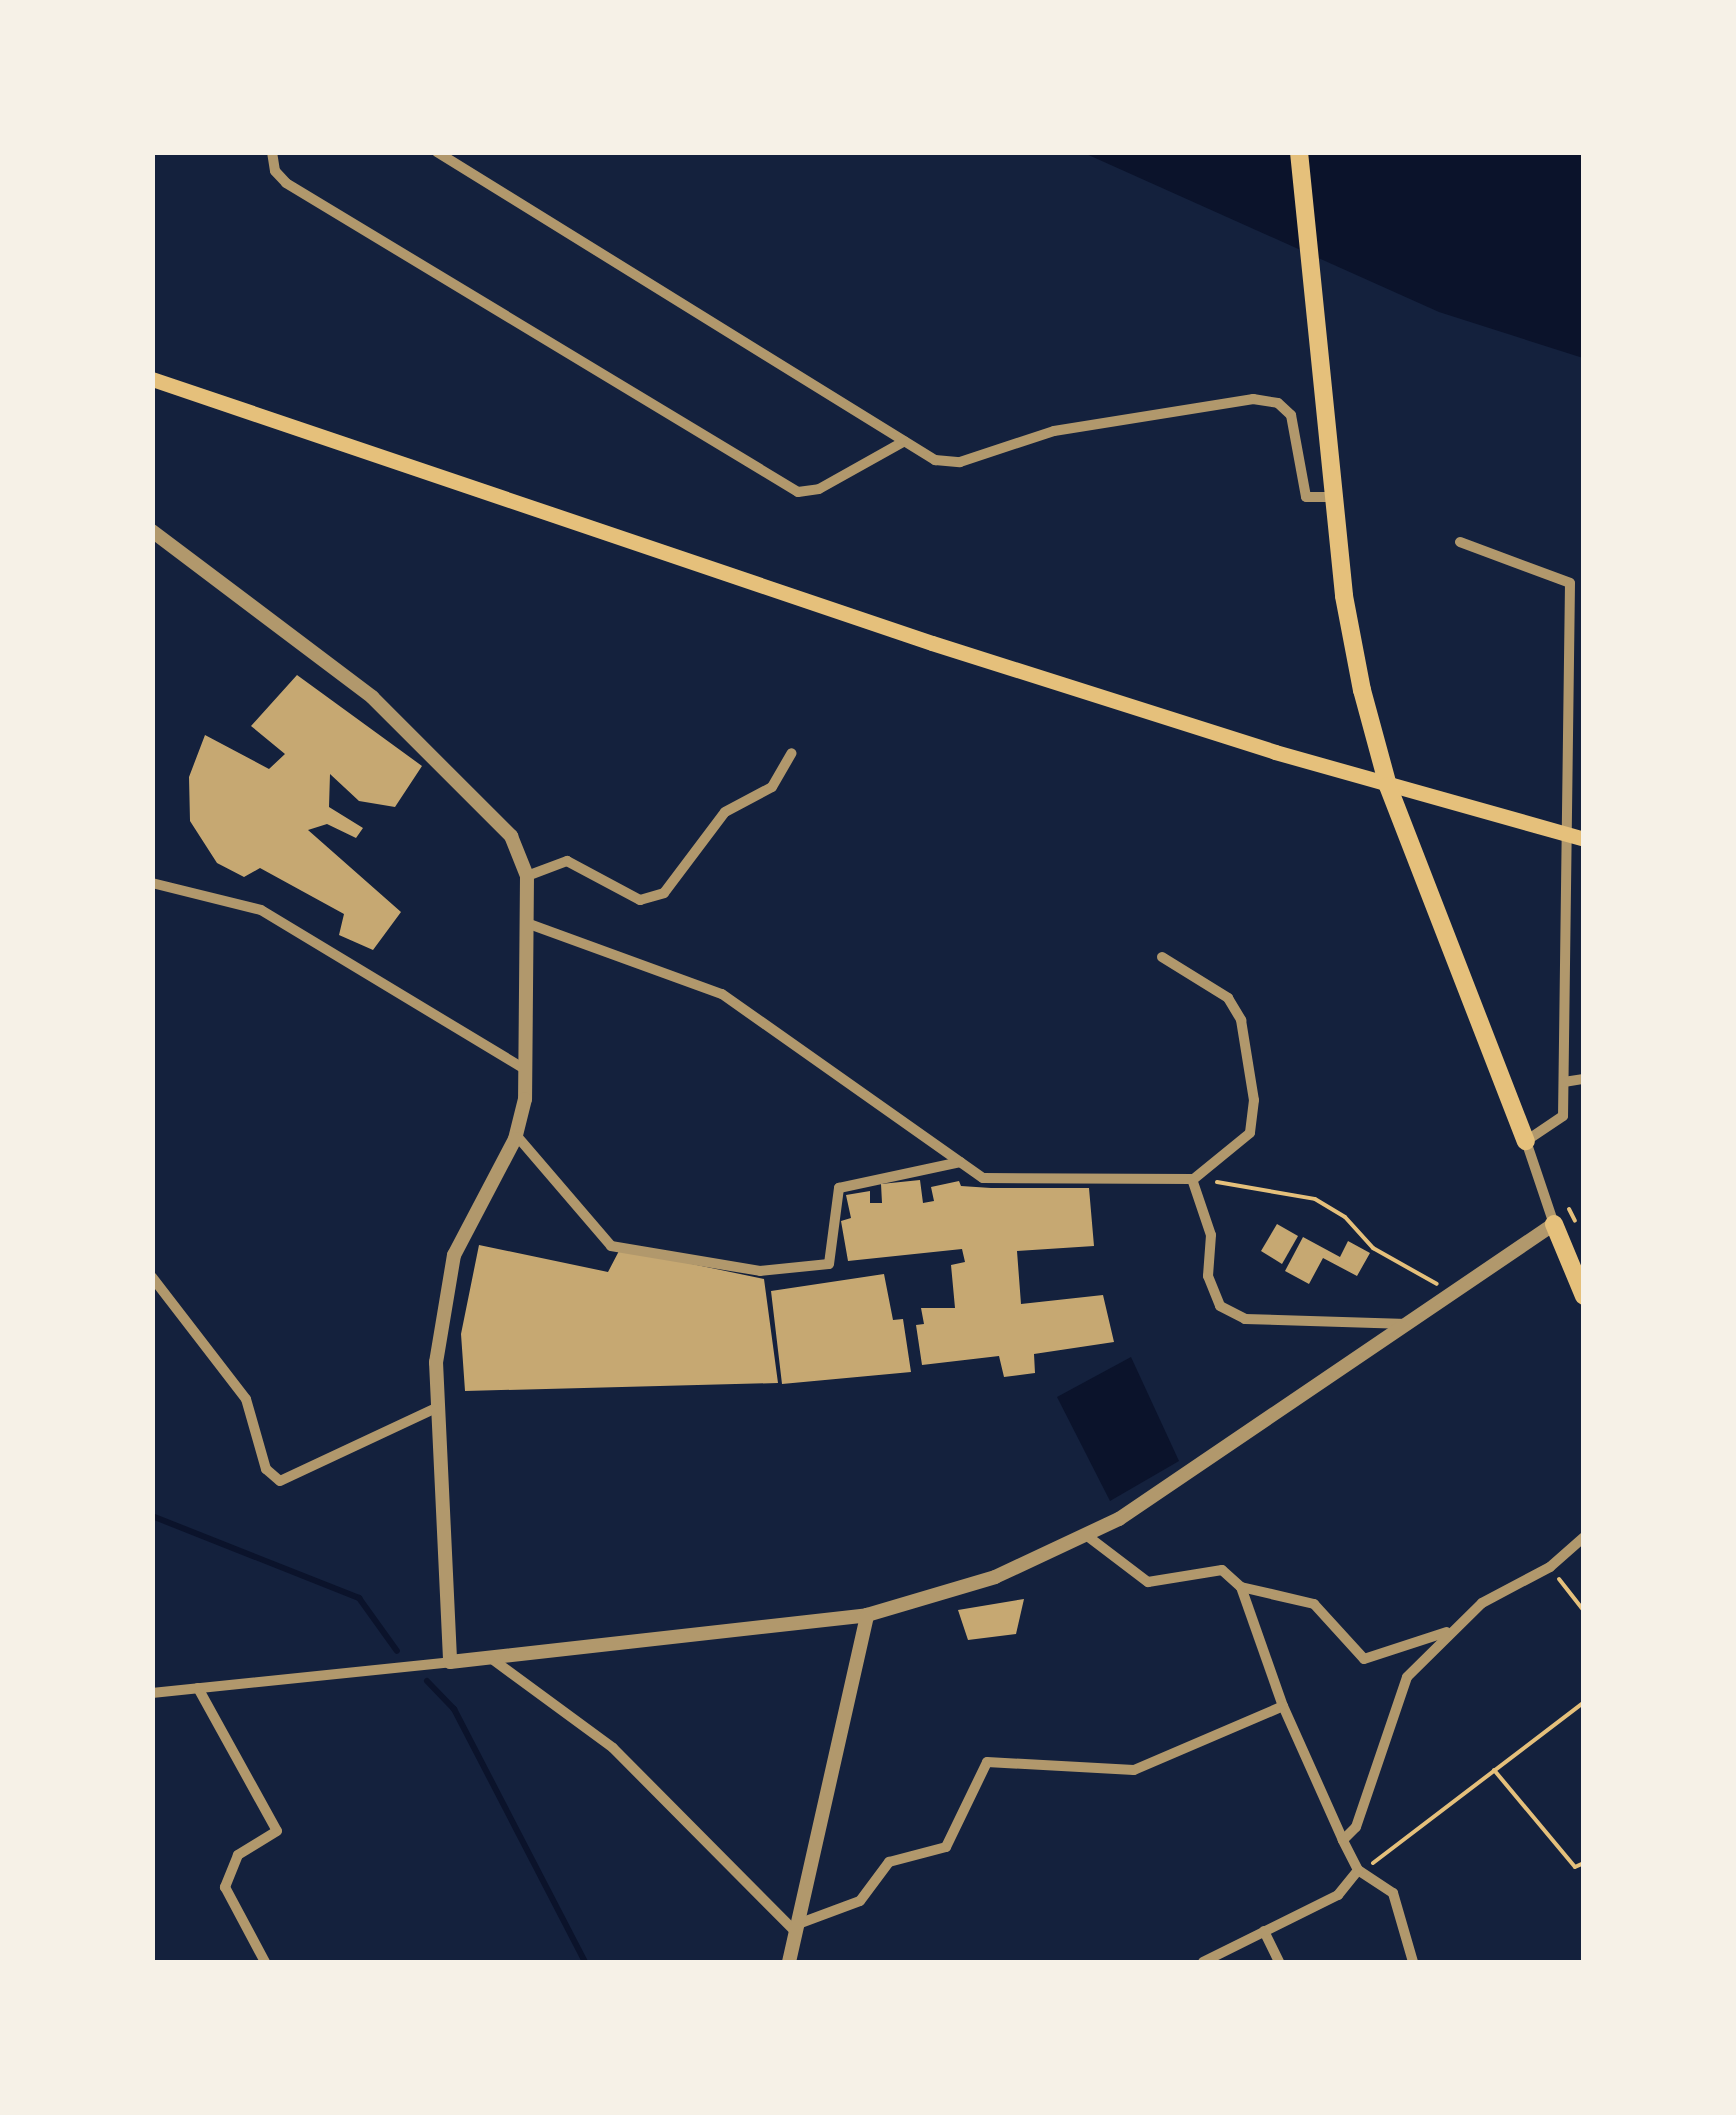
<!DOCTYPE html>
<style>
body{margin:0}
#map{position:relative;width:1736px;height:2115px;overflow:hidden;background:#14213d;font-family:Overpass,sans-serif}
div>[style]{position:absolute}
.water>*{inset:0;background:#0b132b}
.stream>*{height:6px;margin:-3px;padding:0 3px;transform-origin:3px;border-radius:3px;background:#0b132b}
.building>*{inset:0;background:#c6a872}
.path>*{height:4px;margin:-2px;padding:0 2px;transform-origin:2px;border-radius:2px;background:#e5c07b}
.minor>*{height:10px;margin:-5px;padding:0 5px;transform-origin:5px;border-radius:5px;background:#b1986c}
.tertiary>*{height:14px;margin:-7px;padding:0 7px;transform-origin:7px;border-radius:7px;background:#b1986c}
.secondary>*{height:15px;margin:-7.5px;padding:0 7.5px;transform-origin:7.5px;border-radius:7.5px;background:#e5c07b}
.trunk>*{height:18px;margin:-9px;padding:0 9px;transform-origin:9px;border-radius:9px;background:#e5c07b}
span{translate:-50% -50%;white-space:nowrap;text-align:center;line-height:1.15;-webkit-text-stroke:10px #f6f1e7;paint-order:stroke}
.frame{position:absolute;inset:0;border:155px solid #f6f1e7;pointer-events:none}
</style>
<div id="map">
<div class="water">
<i style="clip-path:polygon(1084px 153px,1583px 153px,1583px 358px,1439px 312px)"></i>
<i style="clip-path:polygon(1131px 1357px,1179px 1461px,1110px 1501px,1057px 1397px)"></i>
</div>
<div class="stream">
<i style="left:152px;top:1516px;width:223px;rotate:21.6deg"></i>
<i style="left:359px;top:1598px;width:65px;rotate:54.4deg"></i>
<i style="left:427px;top:1681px;width:39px;rotate:46deg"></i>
<i style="left:454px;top:1709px;width:285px;rotate:62.6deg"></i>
</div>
<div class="building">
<i style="clip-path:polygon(297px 675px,422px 766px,395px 807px,359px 801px,330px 774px,329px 807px,363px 828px,356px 838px,327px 824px,308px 830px,401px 912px,373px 950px,339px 935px,344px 914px,260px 868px,244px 877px,217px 863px,190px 821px,189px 777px,205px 735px,269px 769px,285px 754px,251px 726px)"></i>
<i style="clip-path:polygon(920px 1180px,923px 1203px,934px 1201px,931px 1187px,959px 1181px,961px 1186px,991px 1188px,1089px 1188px,1094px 1246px,1017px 1251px,1021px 1304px,1103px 1295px,1114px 1342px,1034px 1354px,1035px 1373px,1004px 1377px,999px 1356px,922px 1365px,916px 1325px,924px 1324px,921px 1308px,955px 1308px,951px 1265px,965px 1262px,962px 1249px,848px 1261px,841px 1221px,851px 1218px,846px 1195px,870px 1191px,870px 1203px,882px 1203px,881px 1184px)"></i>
<i style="clip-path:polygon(1277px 1224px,1298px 1236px,1282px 1264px,1261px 1251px)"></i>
<i style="clip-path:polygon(1303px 1237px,1340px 1257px,1348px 1241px,1370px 1253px,1357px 1276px,1323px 1258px,1309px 1284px,1285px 1271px)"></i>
<i style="clip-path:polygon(479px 1245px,608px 1272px,620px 1249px,764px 1279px,778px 1383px,465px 1391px,461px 1334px)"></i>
<i style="clip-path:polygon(884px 1274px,893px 1320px,903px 1319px,911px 1372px,782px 1384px,771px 1291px)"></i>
<i style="clip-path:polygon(1024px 1599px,1016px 1634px,968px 1640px,958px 1610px)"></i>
</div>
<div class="path">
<i style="left:1217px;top:1182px;width:99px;rotate:9.8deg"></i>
<i style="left:1315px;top:1199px;width:35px;rotate:31deg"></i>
<i style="left:1345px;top:1217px;width:42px;rotate:47.9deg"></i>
<i style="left:1373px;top:1248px;width:73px;rotate:29.4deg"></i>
<i style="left:1569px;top:1209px;width:13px;rotate:63deg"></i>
<i style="left:1559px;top:1579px;width:41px;rotate:52deg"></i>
<i style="left:1494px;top:1770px;width:126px;rotate:50.1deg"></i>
<i style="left:1575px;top:1867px;width:10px;rotate:-24deg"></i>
<i style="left:1373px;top:1863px;width:265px;rotate:-37.3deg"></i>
</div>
<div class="minor">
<i style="left:272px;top:152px;width:19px;rotate:81deg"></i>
<i style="left:275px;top:171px;width:16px;rotate:47deg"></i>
<i style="left:286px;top:183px;width:598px;rotate:31.11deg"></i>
<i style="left:798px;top:492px;width:21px;rotate:-8deg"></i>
<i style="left:819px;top:489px;width:98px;rotate:-29.2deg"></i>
<i style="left:437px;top:152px;width:586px;rotate:31.74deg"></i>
<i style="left:935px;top:460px;width:25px;rotate:5deg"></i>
<i style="left:960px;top:462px;width:99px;rotate:-18.3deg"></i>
<i style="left:1054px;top:431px;width:202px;rotate:-9.1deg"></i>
<i style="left:1253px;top:399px;width:25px;rotate:9deg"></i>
<i style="left:1278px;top:403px;width:18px;rotate:43deg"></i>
<i style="left:1291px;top:415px;width:83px;rotate:79.6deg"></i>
<i style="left:1306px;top:497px;width:28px"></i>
<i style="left:1460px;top:542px;width:117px;rotate:20.4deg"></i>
<i style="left:1570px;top:583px;width:533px;rotate:90.75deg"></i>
<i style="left:1563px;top:1116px;width:45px;rotate:146deg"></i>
<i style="left:1526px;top:1141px;width:88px;rotate:71.4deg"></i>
<i style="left:527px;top:876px;width:43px;rotate:-20.6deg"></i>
<i style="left:567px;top:861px;width:83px;rotate:28.1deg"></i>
<i style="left:640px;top:900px;width:25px;rotate:-16deg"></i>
<i style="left:664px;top:893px;width:101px;rotate:-53deg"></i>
<i style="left:725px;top:812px;width:53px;rotate:-28deg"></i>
<i style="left:772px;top:787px;width:39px;rotate:-60deg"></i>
<i style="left:152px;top:883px;width:112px;rotate:13.9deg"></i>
<i style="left:261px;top:910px;width:304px;rotate:31.1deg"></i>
<i style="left:532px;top:925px;width:202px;rotate:20deg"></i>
<i style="left:722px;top:994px;width:319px;rotate:35.2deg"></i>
<i style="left:983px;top:1178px;width:209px;rotate:0.3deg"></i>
<i style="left:1192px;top:1179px;width:59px;rotate:71.3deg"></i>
<i style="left:1211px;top:1235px;width:41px;rotate:94.2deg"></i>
<i style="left:1208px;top:1276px;width:32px;rotate:68deg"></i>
<i style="left:1220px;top:1306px;width:28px;rotate:27deg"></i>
<i style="left:1245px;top:1319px;width:162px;rotate:1.8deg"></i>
<i style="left:1162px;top:957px;width:78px;rotate:31.8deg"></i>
<i style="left:1228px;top:998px;width:26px;rotate:59deg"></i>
<i style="left:1241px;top:1020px;width:81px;rotate:80.8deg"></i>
<i style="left:1254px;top:1100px;width:33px;rotate:97deg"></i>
<i style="left:1250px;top:1133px;width:71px;rotate:140.7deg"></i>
<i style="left:1564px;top:1082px;width:20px;rotate:-9deg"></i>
<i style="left:516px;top:1135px;width:146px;rotate:49.4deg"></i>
<i style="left:611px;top:1246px;width:151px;rotate:9.5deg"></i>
<i style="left:760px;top:1271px;width:69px;rotate:-5.8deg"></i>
<i style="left:829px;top:1264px;width:77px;rotate:-82.5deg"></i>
<i style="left:839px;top:1188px;width:124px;rotate:-12.1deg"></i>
<i style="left:152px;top:1277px;width:154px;rotate:52.4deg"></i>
<i style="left:246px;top:1399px;width:73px;rotate:74.1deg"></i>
<i style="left:266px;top:1469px;width:18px;rotate:41deg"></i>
<i style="left:280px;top:1481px;width:174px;rotate:-25.1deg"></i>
<i style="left:1086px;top:1535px;width:78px;rotate:37.2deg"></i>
<i style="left:1148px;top:1582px;width:75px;rotate:-9.2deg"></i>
<i style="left:1222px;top:1570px;width:25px;rotate:42deg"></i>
<i style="left:1241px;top:1587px;width:75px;rotate:13.1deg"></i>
<i style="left:1314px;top:1604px;width:74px;rotate:47.7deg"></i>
<i style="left:1364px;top:1659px;width:87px;rotate:-18deg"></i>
<i style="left:1241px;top:1587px;width:126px;rotate:70.6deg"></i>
<i style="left:1283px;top:1706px;width:147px;rotate:65.9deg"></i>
<i style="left:492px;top:1659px;width:150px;rotate:36.3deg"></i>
<i style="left:613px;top:1748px;width:260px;rotate:45.2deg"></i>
<i style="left:198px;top:1688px;width:163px;rotate:61.1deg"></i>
<i style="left:277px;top:1831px;width:46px;rotate:148.4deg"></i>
<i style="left:238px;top:1855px;width:35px;rotate:112deg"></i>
<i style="left:225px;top:1887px;width:85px;rotate:61.9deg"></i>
<i style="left:152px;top:1693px;width:300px;rotate:-5.9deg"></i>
<i style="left:1358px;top:1870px;width:42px;rotate:33.3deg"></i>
<i style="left:1393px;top:1893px;width:72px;rotate:73.8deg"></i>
<i style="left:798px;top:1924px;width:66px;rotate:-20.4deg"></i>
<i style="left:860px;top:1901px;width:49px;rotate:-53.4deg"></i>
<i style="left:889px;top:1862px;width:59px;rotate:-14.7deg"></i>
<i style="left:946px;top:1847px;width:94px;rotate:-64.2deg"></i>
<i style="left:987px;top:1762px;width:147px;rotate:3.1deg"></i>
<i style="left:1134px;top:1770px;width:162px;rotate:-23.2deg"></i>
<i style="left:1264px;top:1931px;width:34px;rotate:64deg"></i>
<i style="left:1203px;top:1962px;width:151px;rotate:-26.4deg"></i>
<i style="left:1338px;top:1895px;width:32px;rotate:-51deg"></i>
<i style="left:1358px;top:1870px;width:34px;rotate:-117deg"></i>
<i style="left:1343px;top:1840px;width:18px;rotate:-45deg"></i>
<i style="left:1356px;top:1827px;width:158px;rotate:-71.2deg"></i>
<i style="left:1407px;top:1677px;width:105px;rotate:-44.6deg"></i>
<i style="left:1482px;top:1603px;width:77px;rotate:-27.9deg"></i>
<i style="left:1550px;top:1567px;width:45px;rotate:-41.4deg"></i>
</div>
<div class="tertiary">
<i style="left:152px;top:531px;width:276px;rotate:37deg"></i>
<i style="left:372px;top:697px;width:197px;rotate:45deg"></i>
<i style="left:511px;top:836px;width:43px;rotate:68.2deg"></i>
<i style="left:527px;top:876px;width:223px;rotate:90.5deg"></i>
<i style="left:525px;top:1099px;width:41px;rotate:104deg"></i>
<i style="left:515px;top:1139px;width:131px;rotate:117.7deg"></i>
<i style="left:454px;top:1255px;width:109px;rotate:99.5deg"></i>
<i style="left:436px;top:1362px;width:300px;rotate:87.3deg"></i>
<i style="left:450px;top:1662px;width:420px;rotate:-6.4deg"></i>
<i style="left:867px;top:1615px;width:134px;rotate:-16.5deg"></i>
<i style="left:995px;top:1577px;width:137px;rotate:-25.1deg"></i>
<i style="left:1119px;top:1519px;width:526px;rotate:-34.14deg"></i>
<i style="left:789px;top:1962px;width:356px;rotate:-77.3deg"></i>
</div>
<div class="secondary">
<i style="left:152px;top:379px;width:823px;rotate:18.7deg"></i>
<i style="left:932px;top:643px;width:360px;rotate:17.6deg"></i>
<i style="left:1275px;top:752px;width:321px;rotate:15.7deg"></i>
</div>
<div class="trunk">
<i style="left:1299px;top:152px;width:446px;rotate:84.2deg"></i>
<i style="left:1344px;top:596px;width:96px;rotate:79.2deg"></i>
<i style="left:1362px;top:690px;width:99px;rotate:74.8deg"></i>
<i style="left:1388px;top:786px;width:381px;rotate:68.8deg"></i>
<i style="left:1554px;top:1224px;width:78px;rotate:67.4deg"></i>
</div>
<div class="frame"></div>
</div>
